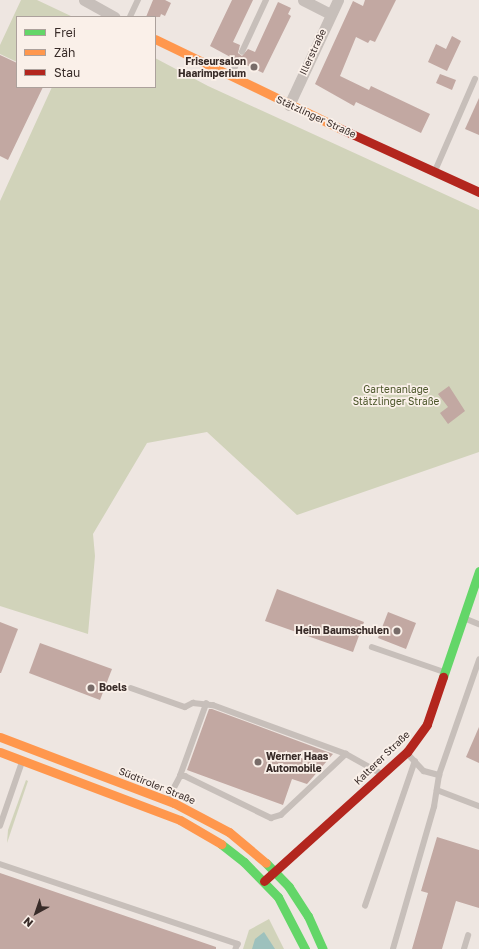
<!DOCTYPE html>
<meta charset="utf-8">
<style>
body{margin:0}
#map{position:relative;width:479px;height:949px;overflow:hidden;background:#eee6e1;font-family:"Golos Text",sans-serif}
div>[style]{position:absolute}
.green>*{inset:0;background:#d1d3ba}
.water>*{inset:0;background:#9dc1bd}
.building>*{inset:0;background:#c2a8a2}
.lane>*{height:5.5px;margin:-2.75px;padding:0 2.75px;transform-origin:2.75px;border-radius:2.75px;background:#c7bfba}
.street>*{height:11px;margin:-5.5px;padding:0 5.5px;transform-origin:5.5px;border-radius:5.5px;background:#c7bfba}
.fast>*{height:9px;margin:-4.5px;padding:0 4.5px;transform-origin:4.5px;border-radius:4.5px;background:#63d668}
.slow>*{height:9px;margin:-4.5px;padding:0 4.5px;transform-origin:4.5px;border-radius:4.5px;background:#ff974d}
.jam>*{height:9px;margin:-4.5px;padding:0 4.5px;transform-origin:4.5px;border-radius:4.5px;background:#b3261e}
.dots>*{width:11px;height:11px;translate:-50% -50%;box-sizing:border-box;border:2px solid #faf0e9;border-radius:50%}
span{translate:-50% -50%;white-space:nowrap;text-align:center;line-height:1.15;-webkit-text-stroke:3.5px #faf0e9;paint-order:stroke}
.street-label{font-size:10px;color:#382b28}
.poi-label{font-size:10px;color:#382b28;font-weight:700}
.right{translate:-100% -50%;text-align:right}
.left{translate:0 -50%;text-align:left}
.park-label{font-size:10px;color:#4c572b}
.legend{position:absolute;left:16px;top:16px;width:140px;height:72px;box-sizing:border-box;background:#faf0e9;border:1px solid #aca19c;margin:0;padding:5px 7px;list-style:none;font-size:12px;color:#382b28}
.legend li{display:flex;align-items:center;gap:8px;height:20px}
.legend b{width:20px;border:1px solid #aca19c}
.north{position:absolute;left:16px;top:893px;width:40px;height:40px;-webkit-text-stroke:3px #faf0e9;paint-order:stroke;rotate:220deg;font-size:11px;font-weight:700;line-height:16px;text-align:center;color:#382b28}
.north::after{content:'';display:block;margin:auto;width:14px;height:18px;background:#382b28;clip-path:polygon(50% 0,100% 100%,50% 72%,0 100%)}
</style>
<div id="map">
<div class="green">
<i style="clip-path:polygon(21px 0,37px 0,73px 17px,17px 17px,17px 62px,0 54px,0 45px)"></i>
<i style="clip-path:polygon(155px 58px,208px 86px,479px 210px,479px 452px,297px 515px,207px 432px,147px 443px,93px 534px,95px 556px,88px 634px,0 606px,0 201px,52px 87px,155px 87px)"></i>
<i style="clip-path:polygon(26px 780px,28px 781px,7px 843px,8px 830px)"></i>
<i style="clip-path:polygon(269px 919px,284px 949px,243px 949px,249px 930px)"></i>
</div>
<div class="water">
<i style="clip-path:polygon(264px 932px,275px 949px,252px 949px,255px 939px)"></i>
</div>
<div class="building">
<i style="clip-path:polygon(153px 0,165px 0,171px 3px,165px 16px,161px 14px,160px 17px,146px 17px)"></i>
<i style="clip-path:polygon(232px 0,253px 0,233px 42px,240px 45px,238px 53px,242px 56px,248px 49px,255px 52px,278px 2px,291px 8px,288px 14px,291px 16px,263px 73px,242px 63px,240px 57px,234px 59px,210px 46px)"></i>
<i style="clip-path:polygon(365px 0,396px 0,375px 42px,370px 40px,368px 43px,356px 37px,340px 76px,369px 90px,371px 86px,430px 114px,421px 133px,356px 102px,354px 106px,315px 84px,353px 1px,363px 6px)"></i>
<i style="clip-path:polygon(452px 36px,461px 41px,447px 71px,428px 62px,436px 44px,446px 49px)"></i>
<i style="clip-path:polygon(0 55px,17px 63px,17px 87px,43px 87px,8px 160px,0 156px)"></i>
<i style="clip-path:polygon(440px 74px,456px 80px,452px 90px,436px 83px)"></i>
<i style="clip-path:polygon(479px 98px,479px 135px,465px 129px)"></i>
<i style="clip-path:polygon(449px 386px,465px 411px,448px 424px,440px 413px,448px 407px,438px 394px)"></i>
<i style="clip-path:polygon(277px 589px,364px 622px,353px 652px,265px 621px)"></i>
<i style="clip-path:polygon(388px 612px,416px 623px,406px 649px,378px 638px)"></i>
<i style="clip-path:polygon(0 622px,18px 629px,1px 673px,0 673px)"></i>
<i style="clip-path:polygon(40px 643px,112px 669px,100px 700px,29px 673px)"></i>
<i style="clip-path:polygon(209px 709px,212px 709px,333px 754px,307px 784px,292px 779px,283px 805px,187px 770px)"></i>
<i style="clip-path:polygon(479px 727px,479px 763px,466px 757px)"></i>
<i style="clip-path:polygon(437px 837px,479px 850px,479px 908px,456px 901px,442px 949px,412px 949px,428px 893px,421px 891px)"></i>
<i style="clip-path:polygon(0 873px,216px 947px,216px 949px,0 949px)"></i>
</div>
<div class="lane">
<i style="left:130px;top:17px;width:19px;rotate:-65deg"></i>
<i style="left:242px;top:52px;width:57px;rotate:-65.2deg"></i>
<i style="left:231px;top:75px;width:16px;rotate:-63deg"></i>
<i style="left:435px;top:171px;width:100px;rotate:-66.5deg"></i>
<i style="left:464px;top:618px;width:16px;rotate:22deg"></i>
<i style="left:372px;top:647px;width:76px;rotate:19.1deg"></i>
<i style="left:131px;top:688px;width:57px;rotate:19.4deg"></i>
<i style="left:185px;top:707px;width:9px;rotate:-27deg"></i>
<i style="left:193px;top:703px;width:20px;rotate:6deg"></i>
<i style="left:213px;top:705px;width:142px;rotate:20.2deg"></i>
<i style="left:346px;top:754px;width:39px;rotate:29deg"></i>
<i style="left:408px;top:754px;width:23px;rotate:47deg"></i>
<i style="left:424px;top:771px;width:16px;rotate:15deg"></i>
<i style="left:439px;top:775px;width:122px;rotate:-70.8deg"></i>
<i style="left:180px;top:776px;width:77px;rotate:-70.1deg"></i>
<i style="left:437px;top:790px;width:45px;rotate:20.9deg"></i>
<i style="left:168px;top:799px;width:26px;rotate:-62deg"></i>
<i style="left:180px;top:776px;width:5px"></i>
<i style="left:185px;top:776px;width:96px;rotate:26deg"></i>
<i style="left:271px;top:818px;width:10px;rotate:-17deg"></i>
<i style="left:281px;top:815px;width:89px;rotate:-43.2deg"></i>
<i style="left:0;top:826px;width:68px;rotate:-71deg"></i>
<i style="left:0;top:864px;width:251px;rotate:18.6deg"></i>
<i style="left:238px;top:944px;width:5px;rotate:112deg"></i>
<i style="left:365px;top:906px;width:153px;rotate:-71deg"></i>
<i style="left:393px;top:949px;width:148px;rotate:-73.9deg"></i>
<i style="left:434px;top:807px;width:32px;rotate:-81deg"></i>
<i style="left:464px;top:949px;width:14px;rotate:-73deg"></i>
</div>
<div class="street">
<i style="left:84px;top:0;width:35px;rotate:29deg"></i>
<i style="left:303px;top:0;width:31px;rotate:27deg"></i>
<i style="left:289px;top:105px;width:116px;rotate:-65deg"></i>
</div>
<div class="fast">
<i style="left:443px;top:677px;width:112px;rotate:-71.2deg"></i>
<i style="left:221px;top:844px;width:29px;rotate:38deg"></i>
<i style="left:244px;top:862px;width:49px;rotate:45.8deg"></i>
<i style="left:278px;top:897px;width:59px;rotate:62.6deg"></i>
<i style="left:266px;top:863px;width:33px;rotate:46deg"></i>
<i style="left:289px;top:887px;width:35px;rotate:57deg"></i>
<i style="left:308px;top:916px;width:36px;rotate:66deg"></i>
</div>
<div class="slow">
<i style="left:155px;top:39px;width:207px;rotate:25.8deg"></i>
<i style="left:0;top:737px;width:186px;rotate:20.8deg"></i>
<i style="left:174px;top:803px;width:62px;rotate:27.8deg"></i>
<i style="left:229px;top:832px;width:48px;rotate:40deg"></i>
<i style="left:0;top:752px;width:192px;rotate:20.7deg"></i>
<i style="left:180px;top:820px;width:48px;rotate:30.3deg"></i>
</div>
<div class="jam">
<i style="left:341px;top:129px;width:152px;rotate:24.5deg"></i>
<i style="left:264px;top:881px;width:193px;rotate:-42.1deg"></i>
<i style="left:407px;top:752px;width:34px;rotate:-54deg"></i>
<i style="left:427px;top:724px;width:50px;rotate:-71.2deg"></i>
</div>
<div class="dots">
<i style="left:254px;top:67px;background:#786c69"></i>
<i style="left:397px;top:631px;background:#786c69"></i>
<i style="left:91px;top:688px;background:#786c69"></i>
<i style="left:258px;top:762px;background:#786c69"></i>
</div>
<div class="street-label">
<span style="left:313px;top:52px;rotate:-65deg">Illerstraße</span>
<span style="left:316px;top:117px;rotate:25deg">Stätzlinger Straße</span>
<span style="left:382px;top:758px;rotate:-44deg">Kalterer Straße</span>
<span style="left:157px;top:786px;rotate:22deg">Südtiroler Straße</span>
</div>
<div class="poi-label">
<span class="right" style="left:246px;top:67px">Friseursalon<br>Haarimperium</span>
<span class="right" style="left:389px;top:631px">Heim Baumschulen</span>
<span class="left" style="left:99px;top:688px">Boels</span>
<span class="left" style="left:266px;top:762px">Werner Haas<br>Automobile</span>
</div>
<div class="park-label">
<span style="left:396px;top:395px">Gartenanlage<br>Stätzlinger Straße</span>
</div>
<ul class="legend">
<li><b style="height:5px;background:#63d668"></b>Frei</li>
<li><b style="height:5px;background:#ff974d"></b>Zäh</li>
<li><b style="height:5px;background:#b3261e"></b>Stau</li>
</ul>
<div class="north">N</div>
</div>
